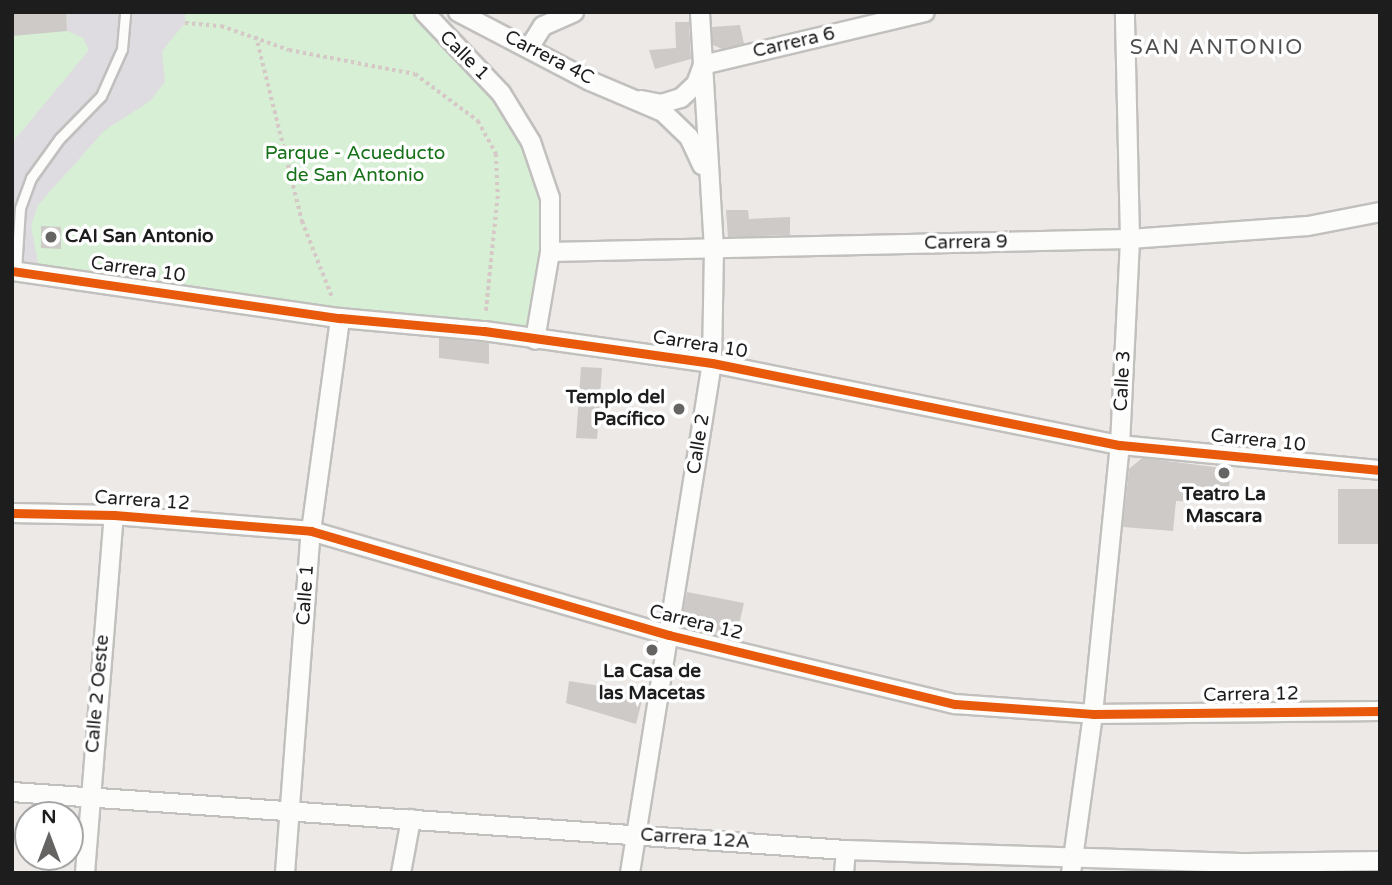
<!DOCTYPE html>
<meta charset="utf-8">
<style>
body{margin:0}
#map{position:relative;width:1392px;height:885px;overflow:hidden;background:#ece9e6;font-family:"Varela Round",sans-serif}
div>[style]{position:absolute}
.park>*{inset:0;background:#d7efd4}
.plaza>*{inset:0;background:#dedce0}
.building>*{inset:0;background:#cdcac7}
.path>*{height:3.5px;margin-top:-1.75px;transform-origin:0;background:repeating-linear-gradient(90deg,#d5c8c7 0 3.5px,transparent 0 7px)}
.roads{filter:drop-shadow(2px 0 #c1c0be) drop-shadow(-2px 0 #c1c0be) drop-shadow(0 2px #c1c0be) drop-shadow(0 -2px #c1c0be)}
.service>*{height:9px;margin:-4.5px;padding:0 4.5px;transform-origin:4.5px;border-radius:4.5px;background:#fcfcfb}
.minor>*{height:18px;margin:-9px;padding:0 9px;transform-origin:9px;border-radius:9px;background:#fcfcfb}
.cycleway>*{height:9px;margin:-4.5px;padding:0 4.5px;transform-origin:4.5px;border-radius:4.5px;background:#e8590c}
.dots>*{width:19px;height:19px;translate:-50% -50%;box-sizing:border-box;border:4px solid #fff;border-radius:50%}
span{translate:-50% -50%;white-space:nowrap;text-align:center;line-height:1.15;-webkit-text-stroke:7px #fff;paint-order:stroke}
.street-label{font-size:19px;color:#1d1d1d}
.park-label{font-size:19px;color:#167118}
.poi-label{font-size:19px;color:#1d1d1d;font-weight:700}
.left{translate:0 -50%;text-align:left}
.right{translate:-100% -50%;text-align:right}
.neighbourhood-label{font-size:21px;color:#505050;letter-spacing:2px}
.frame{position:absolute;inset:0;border:14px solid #1d1d1d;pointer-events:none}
.north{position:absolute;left:14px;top:801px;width:70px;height:70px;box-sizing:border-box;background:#fff;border:2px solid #a5a5a5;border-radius:50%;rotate:0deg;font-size:19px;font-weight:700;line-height:28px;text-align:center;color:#1d1d1d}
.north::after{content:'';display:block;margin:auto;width:24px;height:32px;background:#656463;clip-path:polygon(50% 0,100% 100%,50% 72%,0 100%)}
</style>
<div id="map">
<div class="park">
<i style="clip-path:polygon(12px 12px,424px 12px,501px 93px,550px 198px,535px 340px,12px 271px)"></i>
</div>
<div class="plaza">
<i style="clip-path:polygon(66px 12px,185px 12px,185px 23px,162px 51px,165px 82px,150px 101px,104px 131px,38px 205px,31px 226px,40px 274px,12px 271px,12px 143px,89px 50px,83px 38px,67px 31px)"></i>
</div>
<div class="building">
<i style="clip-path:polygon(12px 12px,66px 12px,67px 31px,12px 36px)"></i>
<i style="clip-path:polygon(675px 22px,689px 22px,691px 59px,655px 69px,649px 50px,676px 48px)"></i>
<i style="clip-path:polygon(740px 25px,744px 44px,722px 49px,713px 45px,712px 27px)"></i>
<i style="clip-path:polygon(726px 210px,748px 210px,749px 219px,790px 217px,790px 235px,728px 237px)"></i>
<i style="clip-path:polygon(41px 226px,61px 227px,61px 249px,41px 248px)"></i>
<i style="clip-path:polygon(439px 338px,489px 343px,489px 364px,439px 358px)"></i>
<i style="clip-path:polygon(581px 367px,602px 368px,597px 439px,576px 438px)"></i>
<i style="clip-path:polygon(1142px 458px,1231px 469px,1229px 487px,1216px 487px,1214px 502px,1176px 501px,1173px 531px,1123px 527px,1129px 469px)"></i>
<i style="clip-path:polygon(1338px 489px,1380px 489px,1380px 544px,1338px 544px)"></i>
<i style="clip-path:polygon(687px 592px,744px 603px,736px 638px,697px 630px,682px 619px)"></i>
<i style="clip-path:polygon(569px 681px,644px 693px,636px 724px,566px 703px)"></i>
</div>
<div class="path">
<i style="left:185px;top:23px;width:36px;rotate:5deg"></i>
<i style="left:221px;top:26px;width:72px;rotate:19.4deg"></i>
<i style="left:289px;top:50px;width:128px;rotate:10.8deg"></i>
<i style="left:415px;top:74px;width:79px;rotate:36.7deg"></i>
<i style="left:478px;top:121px;width:38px;rotate:61deg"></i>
<i style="left:496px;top:154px;width:42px;rotate:87.3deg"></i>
<i style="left:498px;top:196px;width:117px;rotate:95.9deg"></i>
<i style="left:256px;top:36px;width:191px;rotate:76deg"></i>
<i style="left:302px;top:221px;width:84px;rotate:68.3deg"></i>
</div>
<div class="roads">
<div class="service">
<i style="left:16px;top:271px;width:63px;rotate:-86.4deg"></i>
<i style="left:20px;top:208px;width:32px;rotate:-70deg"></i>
<i style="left:31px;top:178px;width:48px;rotate:-54.3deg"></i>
<i style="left:59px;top:139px;width:60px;rotate:-45.7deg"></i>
<i style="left:101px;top:96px;width:51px;rotate:-65.9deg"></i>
<i style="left:122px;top:49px;width:37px;rotate:-85deg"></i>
</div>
<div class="minor">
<i style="left:424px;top:12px;width:112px;rotate:46.5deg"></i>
<i style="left:501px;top:93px;width:57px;rotate:58.5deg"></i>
<i style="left:531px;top:142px;width:59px;rotate:71.3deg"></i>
<i style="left:550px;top:198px;width:54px;rotate:90deg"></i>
<i style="left:550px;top:252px;width:89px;rotate:99.7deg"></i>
<i style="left:458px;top:12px;width:149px;rotate:27.6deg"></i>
<i style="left:590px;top:81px;width:79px;rotate:23deg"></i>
<i style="left:663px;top:112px;width:36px;rotate:44deg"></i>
<i style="left:689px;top:137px;width:31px;rotate:65deg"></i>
<i style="left:529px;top:48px;width:26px;rotate:-58deg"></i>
<i style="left:543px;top:26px;width:34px;rotate:-24deg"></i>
<i style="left:641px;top:100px;width:20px;rotate:11deg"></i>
<i style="left:661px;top:104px;width:21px;rotate:-17deg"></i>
<i style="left:681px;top:98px;width:21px;rotate:-43deg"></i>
<i style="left:696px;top:84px;width:20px;rotate:-70deg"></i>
<i style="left:703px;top:65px;width:228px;rotate:-13.4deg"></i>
<i style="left:550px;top:252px;width:580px;rotate:-1.28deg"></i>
<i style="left:1130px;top:239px;width:178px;rotate:-4.2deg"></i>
<i style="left:1308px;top:226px;width:73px;rotate:-11deg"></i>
<i style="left:12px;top:271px;width:331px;rotate:8.2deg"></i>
<i style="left:340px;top:318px;width:145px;rotate:5.2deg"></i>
<i style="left:484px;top:331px;width:230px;rotate:8deg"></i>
<i style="left:712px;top:363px;width:416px;rotate:11.4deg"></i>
<i style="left:1120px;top:445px;width:261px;rotate:5.5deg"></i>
<i style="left:12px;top:513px;width:102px;rotate:1.1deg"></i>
<i style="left:114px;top:515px;width:198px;rotate:4.6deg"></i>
<i style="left:311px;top:531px;width:373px;rotate:16.2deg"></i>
<i style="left:669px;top:635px;width:294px;rotate:13.6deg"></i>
<i style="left:955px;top:704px;width:138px;rotate:4.1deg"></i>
<i style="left:1093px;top:714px;width:287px;rotate:-0.6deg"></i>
<i style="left:12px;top:792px;width:836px;rotate:3.98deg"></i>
<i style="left:846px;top:850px;width:402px;rotate:1.9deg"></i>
<i style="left:1248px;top:863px;width:132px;rotate:-0.9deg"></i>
<i style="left:85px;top:873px;width:359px;rotate:-85.4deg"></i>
<i style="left:285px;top:873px;width:343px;rotate:-85.7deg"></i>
<i style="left:311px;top:531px;width:215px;rotate:-82.2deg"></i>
<i style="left:401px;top:873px;width:55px;rotate:-79.5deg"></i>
<i style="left:630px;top:873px;width:517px;rotate:-80.87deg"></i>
<i style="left:712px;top:363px;width:114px;rotate:-89deg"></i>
<i style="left:714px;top:249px;width:237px;rotate:-93.4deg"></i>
<i style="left:844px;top:873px;width:23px;rotate:-85deg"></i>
<i style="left:1071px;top:873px;width:161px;rotate:-82.1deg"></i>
<i style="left:1093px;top:714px;width:270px;rotate:-84.3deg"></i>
<i style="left:1120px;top:445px;width:206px;rotate:-87.2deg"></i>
<i style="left:1130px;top:239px;width:227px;rotate:-91.3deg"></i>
</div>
</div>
<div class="cycleway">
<i style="left:12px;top:271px;width:331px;rotate:8.2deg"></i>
<i style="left:340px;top:318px;width:145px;rotate:5.2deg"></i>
<i style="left:484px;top:331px;width:230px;rotate:8deg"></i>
<i style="left:712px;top:363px;width:416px;rotate:11.4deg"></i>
<i style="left:1120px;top:445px;width:261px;rotate:5.5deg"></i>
<i style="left:12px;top:513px;width:102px;rotate:1.1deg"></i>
<i style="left:114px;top:515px;width:198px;rotate:4.6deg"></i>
<i style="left:311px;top:531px;width:373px;rotate:16.2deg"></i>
<i style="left:669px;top:635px;width:294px;rotate:13.6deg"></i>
<i style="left:955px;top:704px;width:138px;rotate:4.1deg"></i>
<i style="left:1093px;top:714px;width:287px;rotate:-0.6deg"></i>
</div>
<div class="dots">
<i style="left:51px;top:237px;background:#656463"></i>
<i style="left:679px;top:409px;background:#656463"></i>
<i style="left:1224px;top:473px;background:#656463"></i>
<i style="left:652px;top:650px;background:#656463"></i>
</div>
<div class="street-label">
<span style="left:794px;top:43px;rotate:-13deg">Carrera 6</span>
<span style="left:464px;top:56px;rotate:45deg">Calle 1</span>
<span style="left:549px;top:58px;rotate:27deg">Carrera 4C</span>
<span style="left:966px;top:243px;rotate:-1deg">Carrera 9</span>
<span style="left:138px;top:270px;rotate:8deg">Carrera 10</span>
<span style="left:700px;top:345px;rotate:9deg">Carrera 10</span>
<span style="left:1123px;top:381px;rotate:-87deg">Calle 3</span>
<span style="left:1258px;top:441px;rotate:6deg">Carrera 10</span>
<span style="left:699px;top:444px;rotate:-81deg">Calle 2</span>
<span style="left:142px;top:501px;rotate:4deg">Carrera 12</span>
<span style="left:306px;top:595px;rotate:-86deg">Calle 1</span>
<span style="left:696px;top:623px;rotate:14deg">Carrera 12</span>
<span style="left:98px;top:694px;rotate:-85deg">Calle 2 Oeste</span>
<span style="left:1251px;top:695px;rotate:-1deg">Carrera 12</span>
<span style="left:695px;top:839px;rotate:4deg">Carrera 12A</span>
</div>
<div class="park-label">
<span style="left:355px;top:165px">Parque - Acueducto<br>de San Antonio</span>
</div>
<div class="poi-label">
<span class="left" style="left:65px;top:237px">CAI San Antonio</span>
<span class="right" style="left:665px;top:409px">Templo del<br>Pacífico</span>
<span style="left:1224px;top:506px">Teatro La<br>Mascara</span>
<span style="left:652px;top:683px">La Casa de<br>las Macetas</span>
</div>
<div class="neighbourhood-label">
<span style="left:1217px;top:48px">SAN ANTONIO</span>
</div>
<div class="frame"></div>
<div class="north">N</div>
</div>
